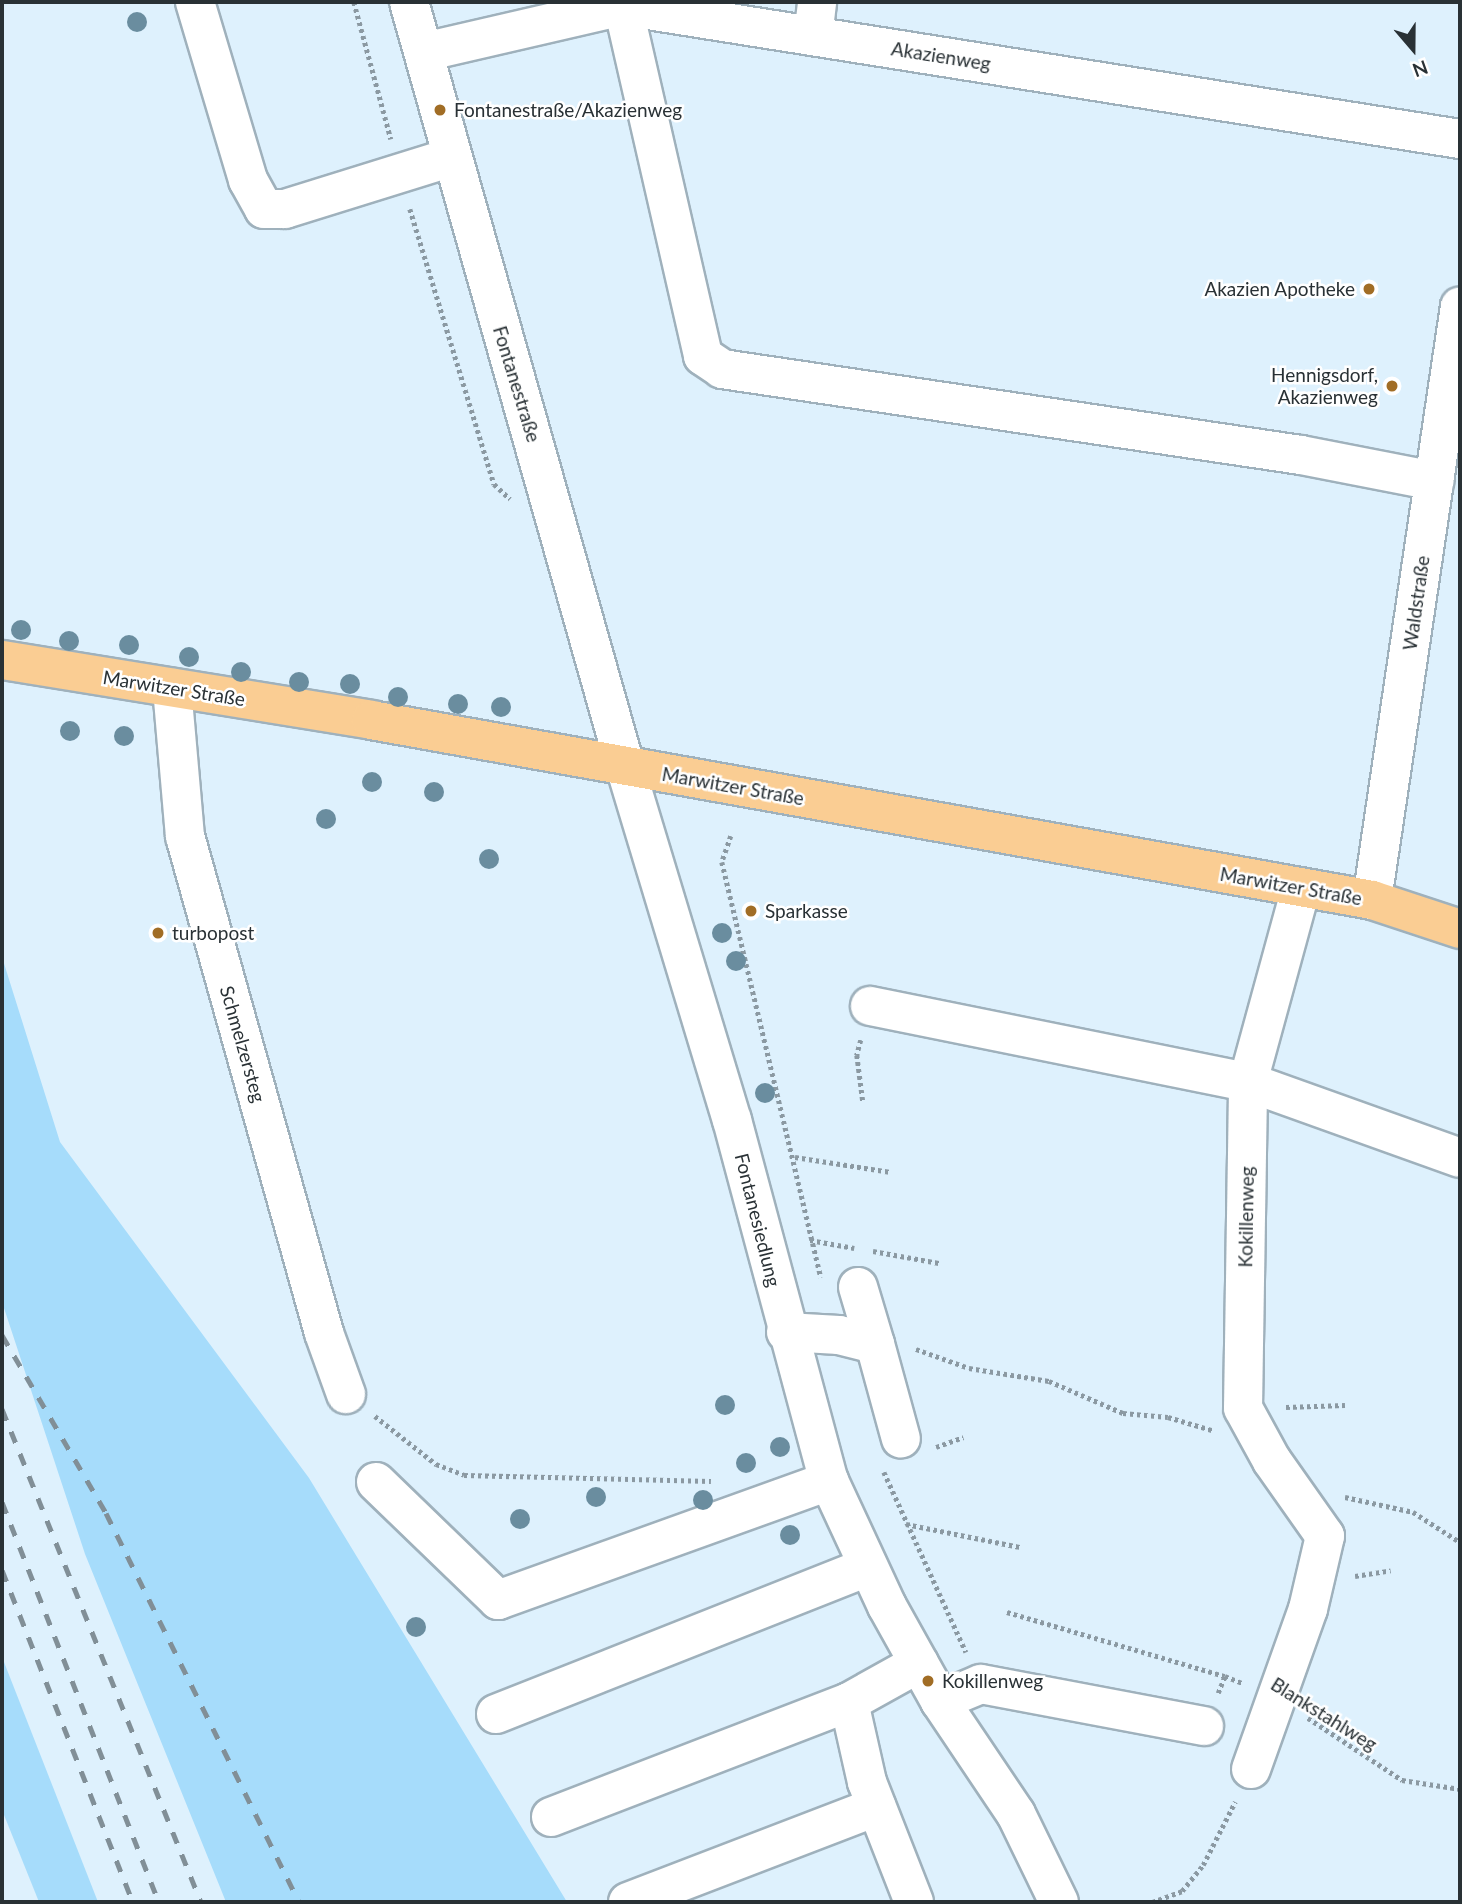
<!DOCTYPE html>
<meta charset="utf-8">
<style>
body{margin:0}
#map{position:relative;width:1462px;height:1904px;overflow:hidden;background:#def1fd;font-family:Lato,sans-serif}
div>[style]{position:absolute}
.green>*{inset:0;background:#a6dcfb}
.path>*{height:4.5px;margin-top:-2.25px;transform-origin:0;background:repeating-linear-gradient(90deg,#8b99a2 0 3.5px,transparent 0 7px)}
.roads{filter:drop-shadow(2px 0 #9fb1bc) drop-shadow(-2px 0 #9fb1bc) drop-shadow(0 2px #9fb1bc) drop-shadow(0 -2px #9fb1bc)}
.minor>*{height:38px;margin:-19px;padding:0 19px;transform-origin:19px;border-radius:19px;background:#fff}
.major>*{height:38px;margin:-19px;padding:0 19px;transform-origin:19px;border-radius:19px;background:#facd93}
.rail>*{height:5px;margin-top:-2.5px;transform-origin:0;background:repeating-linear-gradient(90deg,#818f97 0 12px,transparent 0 24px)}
.trees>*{width:20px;height:20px;margin:-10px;border-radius:50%;background:#6a8d9f}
.dots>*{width:19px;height:19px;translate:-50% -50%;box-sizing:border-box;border:4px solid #fff;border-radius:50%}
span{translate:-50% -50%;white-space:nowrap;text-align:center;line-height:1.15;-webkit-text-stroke:5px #fff;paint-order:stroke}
.street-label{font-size:19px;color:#293135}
.poi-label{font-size:19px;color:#293135}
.left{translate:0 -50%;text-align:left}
.right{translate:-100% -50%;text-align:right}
.frame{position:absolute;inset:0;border:4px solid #293135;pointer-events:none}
.north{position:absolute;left:1378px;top:14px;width:70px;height:70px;-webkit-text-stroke:5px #fff;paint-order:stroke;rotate:160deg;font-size:19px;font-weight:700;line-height:28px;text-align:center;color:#293135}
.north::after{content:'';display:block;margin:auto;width:24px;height:32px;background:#293135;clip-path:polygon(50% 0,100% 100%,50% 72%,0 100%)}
</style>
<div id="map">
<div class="green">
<i style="clip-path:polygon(2px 957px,60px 1142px,309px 1478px,567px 1902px,226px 1902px,85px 1554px,2px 1302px)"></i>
<i style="clip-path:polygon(2px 1657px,98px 1902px,39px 1902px,2px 1810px)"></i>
</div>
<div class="path">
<i style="left:354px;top:2px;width:142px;rotate:74.9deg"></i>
<i style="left:410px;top:209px;width:288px;rotate:73deg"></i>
<i style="left:494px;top:484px;width:22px;rotate:43deg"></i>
<i style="left:731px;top:836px;width:28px;rotate:109deg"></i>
<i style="left:722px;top:862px;width:427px;rotate:76.6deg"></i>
<i style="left:861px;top:1040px;width:16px;rotate:105deg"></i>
<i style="left:857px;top:1055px;width:47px;rotate:82.7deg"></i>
<i style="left:795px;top:1157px;width:97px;rotate:8.9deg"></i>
<i style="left:810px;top:1240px;width:45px;rotate:10.3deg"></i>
<i style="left:873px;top:1251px;width:67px;rotate:10.3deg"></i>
<i style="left:916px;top:1349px;width:56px;rotate:19.7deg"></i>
<i style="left:969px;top:1368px;width:81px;rotate:9.2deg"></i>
<i style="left:1049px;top:1381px;width:81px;rotate:23.4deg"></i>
<i style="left:1123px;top:1413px;width:45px;rotate:5.1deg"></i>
<i style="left:1168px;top:1417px;width:46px;rotate:16.5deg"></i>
<i style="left:1286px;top:1407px;width:59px;rotate:-1.9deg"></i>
<i style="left:375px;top:1416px;width:78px;rotate:38.2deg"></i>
<i style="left:436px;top:1464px;width:30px;rotate:21deg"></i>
<i style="left:464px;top:1475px;width:247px;rotate:1.4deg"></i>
<i style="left:936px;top:1447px;width:29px;rotate:-20deg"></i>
<i style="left:884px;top:1472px;width:198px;rotate:65.5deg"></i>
<i style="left:1345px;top:1497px;width:70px;rotate:12.4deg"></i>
<i style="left:1413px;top:1512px;width:56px;rotate:32.6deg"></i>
<i style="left:906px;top:1524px;width:116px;rotate:11.4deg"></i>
<i style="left:1355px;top:1576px;width:36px;rotate:-9deg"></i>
<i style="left:1007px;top:1612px;width:227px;rotate:16.4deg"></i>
<i style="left:1218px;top:1693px;width:18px;rotate:-68deg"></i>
<i style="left:1225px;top:1676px;width:18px;rotate:22deg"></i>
<i style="left:1308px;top:1718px;width:113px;rotate:33.4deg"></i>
<i style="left:1402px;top:1780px;width:59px;rotate:8.8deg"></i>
<i style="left:1152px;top:1902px;width:32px;rotate:-20deg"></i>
<i style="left:1182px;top:1891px;width:33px;rotate:-51deg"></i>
<i style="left:1203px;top:1865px;width:71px;rotate:-63.1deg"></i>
</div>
<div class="roads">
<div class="minor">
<i style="left:195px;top:2px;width:186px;rotate:73.4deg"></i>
<i style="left:248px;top:180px;width:33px;rotate:61deg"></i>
<i style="left:264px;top:209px;width:21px"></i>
<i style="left:285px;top:209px;width:175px;rotate:-17.3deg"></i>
<i style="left:409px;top:2px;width:794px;rotate:74.21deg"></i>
<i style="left:625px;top:766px;width:370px;rotate:73.2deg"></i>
<i style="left:732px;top:1120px;width:374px;rotate:75deg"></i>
<i style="left:829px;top:1481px;width:138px;rotate:65.1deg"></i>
<i style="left:887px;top:1606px;width:109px;rotate:60.8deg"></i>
<i style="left:940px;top:1701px;width:136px;rotate:56.1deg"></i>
<i style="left:1016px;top:1814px;width:98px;rotate:64deg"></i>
<i style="left:623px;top:6px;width:359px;rotate:77.1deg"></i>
<i style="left:703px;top:356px;width:23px;rotate:34deg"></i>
<i style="left:722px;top:369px;width:585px;rotate:8.45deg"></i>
<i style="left:1301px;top:455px;width:136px;rotate:11deg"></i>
<i style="left:813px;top:36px;width:34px;rotate:-83deg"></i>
<i style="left:424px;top:52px;width:204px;rotate:-13deg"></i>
<i style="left:623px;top:6px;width:848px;rotate:9.03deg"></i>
<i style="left:172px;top:688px;width:149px;rotate:85deg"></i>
<i style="left:185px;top:836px;width:516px;rotate:74.37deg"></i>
<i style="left:324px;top:1333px;width:65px;rotate:70.2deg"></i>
<i style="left:1372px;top:900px;width:600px;rotate:-81.57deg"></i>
<i style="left:870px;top:1006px;width:386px;rotate:11.4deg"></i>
<i style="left:1248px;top:1082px;width:225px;rotate:19.7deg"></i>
<i style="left:858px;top:1287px;width:59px;rotate:73.4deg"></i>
<i style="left:786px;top:1332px;width:53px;rotate:3.2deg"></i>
<i style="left:839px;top:1335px;width:37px;rotate:14deg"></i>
<i style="left:875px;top:1344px;width:98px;rotate:74.7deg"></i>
<i style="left:376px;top:1482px;width:170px;rotate:44deg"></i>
<i style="left:498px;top:1600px;width:352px;rotate:-19.8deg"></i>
<i style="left:940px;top:1701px;width:44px;rotate:-22.5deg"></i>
<i style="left:981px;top:1684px;width:227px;rotate:10.7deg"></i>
<i style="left:496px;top:1714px;width:400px;rotate:-21.6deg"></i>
<i style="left:1251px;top:1769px;width:170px;rotate:-70.4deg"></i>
<i style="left:1308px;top:1609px;width:75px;rotate:-76.9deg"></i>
<i style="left:1325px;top:1536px;width:92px;rotate:-125.2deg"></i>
<i style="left:1272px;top:1461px;width:60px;rotate:-118.7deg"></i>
<i style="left:1243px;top:1408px;width:326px;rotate:-89.1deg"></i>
<i style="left:1248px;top:1082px;width:201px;rotate:-74.7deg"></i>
<i style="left:551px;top:1817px;width:319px;rotate:-21.1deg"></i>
<i style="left:628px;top:1902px;width:266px;rotate:-21deg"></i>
<i style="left:914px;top:1902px;width:129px;rotate:-111.4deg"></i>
<i style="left:867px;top:1782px;width:82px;rotate:-102.7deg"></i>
<i style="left:849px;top:1702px;width:80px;rotate:-29.1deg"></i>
</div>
<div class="major">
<i style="left:2px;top:660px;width:374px;rotate:9.2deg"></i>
<i style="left:371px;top:720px;width:1017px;rotate:10.19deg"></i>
<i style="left:1372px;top:900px;width:93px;rotate:18.2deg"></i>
</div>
</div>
<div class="rail">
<i style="left:2px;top:1335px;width:206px;rotate:59.7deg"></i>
<i style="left:106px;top:1513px;width:434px;rotate:63.6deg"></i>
<i style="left:2px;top:1409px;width:532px;rotate:68.02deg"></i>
<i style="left:2px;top:1502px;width:430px;rotate:68.6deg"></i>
<i style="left:2px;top:1570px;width:357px;rotate:68.5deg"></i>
</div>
<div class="trees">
<i style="left:137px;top:22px"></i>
<i style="left:21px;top:630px"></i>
<i style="left:69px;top:641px"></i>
<i style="left:129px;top:645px"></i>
<i style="left:189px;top:657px"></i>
<i style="left:241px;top:672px"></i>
<i style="left:299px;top:682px"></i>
<i style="left:350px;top:684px"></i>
<i style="left:398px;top:697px"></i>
<i style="left:458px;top:704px"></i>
<i style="left:501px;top:707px"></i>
<i style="left:70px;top:731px"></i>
<i style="left:124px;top:736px"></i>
<i style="left:372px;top:782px"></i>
<i style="left:434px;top:792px"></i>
<i style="left:326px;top:819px"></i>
<i style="left:489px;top:859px"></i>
<i style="left:722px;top:933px"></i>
<i style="left:736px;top:961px"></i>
<i style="left:765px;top:1093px"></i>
<i style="left:725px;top:1405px"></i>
<i style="left:780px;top:1447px"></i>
<i style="left:746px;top:1463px"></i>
<i style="left:596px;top:1497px"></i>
<i style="left:703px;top:1500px"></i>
<i style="left:520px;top:1519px"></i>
<i style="left:790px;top:1535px"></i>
<i style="left:416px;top:1627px"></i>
</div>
<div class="dots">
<i style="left:440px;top:110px;background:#a16d25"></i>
<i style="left:1369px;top:289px;background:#a16d25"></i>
<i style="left:1392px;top:386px;background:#a16d25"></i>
<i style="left:751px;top:911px;background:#a16d25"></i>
<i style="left:158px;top:933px;background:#a16d25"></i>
<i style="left:928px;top:1681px;background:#a16d25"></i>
</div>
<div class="street-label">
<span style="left:941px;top:56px;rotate:9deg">Akazienweg</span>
<span style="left:517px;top:384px;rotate:73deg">Fontanestraße</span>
<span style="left:1416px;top:603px;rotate:-82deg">Waldstraße</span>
<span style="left:174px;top:688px;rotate:9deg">Marwitzer Straße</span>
<span style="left:733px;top:786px;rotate:10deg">Marwitzer Straße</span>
<span style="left:1291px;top:886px;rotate:10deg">Marwitzer Straße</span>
<span style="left:243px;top:1044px;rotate:74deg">Schmelzersteg</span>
<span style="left:1246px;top:1217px;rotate:-89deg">Kokillenweg</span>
<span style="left:758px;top:1220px;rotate:76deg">Fontanesiedlung</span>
<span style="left:1324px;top:1714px;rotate:32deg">Blankstahlweg</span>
</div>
<div class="poi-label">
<span class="left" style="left:454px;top:110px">Fontanestraße/Akazienweg</span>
<span class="right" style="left:1355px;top:289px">Akazien Apotheke</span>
<span class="right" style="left:1378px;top:386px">Hennigsdorf,<br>Akazienweg</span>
<span class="left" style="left:765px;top:911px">Sparkasse</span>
<span class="left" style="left:172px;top:933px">turbopost</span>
<span class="left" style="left:942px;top:1681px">Kokillenweg</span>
</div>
<div class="frame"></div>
<div class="north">N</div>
</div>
